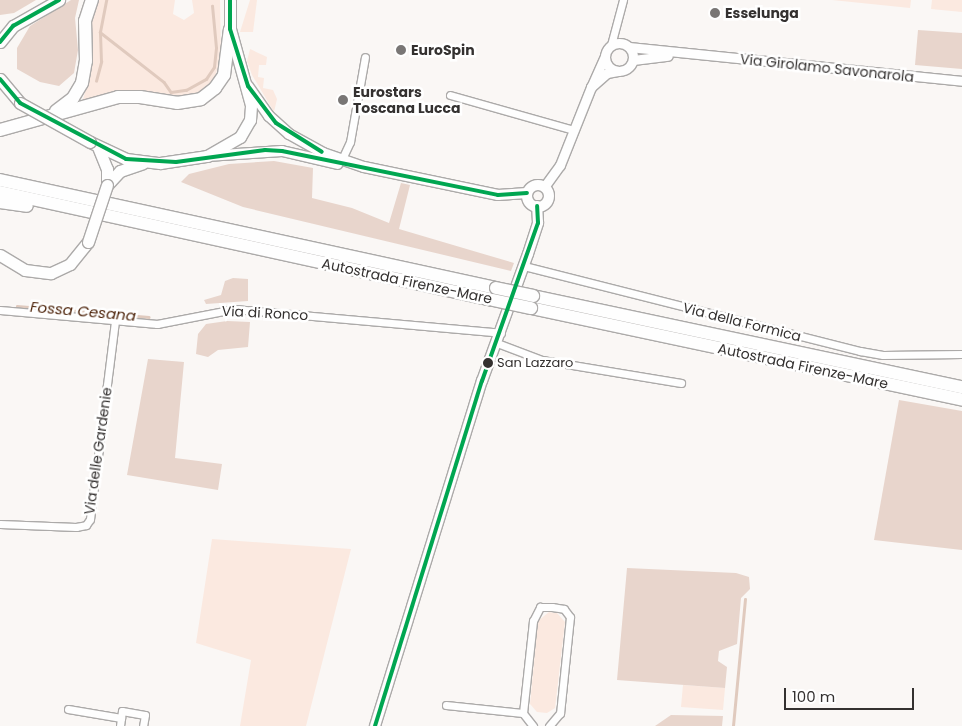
<!DOCTYPE html>
<style>
body{margin:0}
#map{position:relative;width:962px;height:726px;overflow:hidden;background:#faf7f5;font-family:Poppins,sans-serif}
div>[style]{position:absolute}
.green>*{inset:0;background:#fbe9e0}
.forest>*{inset:0;background:#e8d5cc}
.stream>*{height:2.5px;margin:-1.25px;padding:0 1.25px;transform-origin:1.25px;border-radius:1.25px;background:#e0cabe}
.roads{filter:drop-shadow(1px 0 #acaaa9) drop-shadow(-1px 0 #acaaa9) drop-shadow(0 1px #acaaa9) drop-shadow(0 -1px #acaaa9)}
.minor>*{height:7px;margin:-3.5px;padding:0 3.5px;transform-origin:3.5px;border-radius:3.5px;background:#fefefe}
.tertiary>*{height:9px;margin:-4.5px;padding:0 4.5px;transform-origin:4.5px;border-radius:4.5px;background:#fefefe}
.tertiary>.ring{margin:-4.5px;padding:0;box-sizing:content-box;background:none;border:9px solid #fefefe;border-radius:50%}
.secondary>*{height:10px;margin:-5px;padding:0 5px;transform-origin:5px;border-radius:5px;background:#fefefe}
.secondary>.ring{margin:-5px;padding:0;box-sizing:content-box;background:none;border:10px solid #fefefe;border-radius:50%}
.primary>*{height:11px;margin:-5.5px;padding:0 5.5px;transform-origin:5.5px;border-radius:5.5px;background:#fefefe}
.motorway>*{height:12px;margin:-6px;padding:0 6px;transform-origin:6px;border-radius:6px;background:#fefefe}
.bridges{filter:drop-shadow(1px 0 #acaaa9) drop-shadow(-1px 0 #acaaa9) drop-shadow(0 1px #acaaa9) drop-shadow(0 -1px #acaaa9)}
.primary-bridge>*{height:11px;margin:-5.5px;padding:0 5.5px;transform-origin:5.5px;border-radius:5.5px;background:#fefefe}
.motorway-bridge>*{height:12px;margin:-6px;padding:0 6px;transform-origin:6px;border-radius:6px;background:#fefefe}
.bus-1>*{height:4px;margin:-2px;padding:0 2px;transform-origin:2px;border-radius:2px;background:#00a651}
.dots>*{width:14px;height:14px;translate:-50% -50%;box-sizing:border-box;border:2px solid #fff;border-radius:50%}
span{translate:-50% -50%;white-space:nowrap;text-align:center;line-height:1.15;-webkit-text-stroke:5px #fff;paint-order:stroke}
.bus-label{font-size:13px;color:#343130}
.left{translate:0 -50%;text-align:left}
.poi-label{font-size:14px;color:#343130;font-weight:700}
.street-label{font-size:14px;color:#343130}
.water-label{font-size:15px;color:#4d230a;font-style:italic}
.scale{position:absolute;left:784px;top:688px;width:130px;height:22px;box-sizing:border-box;border:2px solid #343130;border-top:0;padding-left:6px;font-size:15px;line-height:18px;white-space:nowrap;color:#343130;-webkit-text-stroke:4px #fff;paint-order:stroke}
</style>
<div id="map">
<div class="green">
<i style="clip-path:polygon(96px 0,175px 0,173px 14px,184px 20px,194px 13px,192px 0,220px 0,221px 57px,214px 80px,195px 96px,170px 98px,138px 90px,121px 91px,82px 103px,91px 70px,89px 34px)"></i>
<i style="clip-path:polygon(250px 0,257px 0,253px 32px,240px 32px)"></i>
<i style="clip-path:polygon(832px 0,911px 0,910px 8px)"></i>
<i style="clip-path:polygon(932px 0,962px 0,962px 12px,931px 9px)"></i>
<i style="clip-path:polygon(250px 49px,267px 57px,266px 65px,259px 65px,258px 77px,264px 78px,263px 88px,273px 90px,277px 99px,274px 112px,252px 75px,247px 61px)"></i>
<i style="clip-path:polygon(212px 539px,351px 549px,306px 726px,240px 726px,251px 660px,196px 643px)"></i>
<i style="clip-path:polygon(549px 612px,557px 613px,565px 622px,555px 708px,547px 713px,537px 712px,530px 704px,538px 621px)"></i>
<i style="clip-path:polygon(683px 685px,725px 688px,723px 710px,681px 707px)"></i>
</div>
<div class="forest">
<i style="clip-path:polygon(0 0,36px 0,14px 13px,0 15px)"></i>
<i style="clip-path:polygon(71px 0,79px 0,75px 18px,78px 50px,74px 73px,59px 86px,40px 82px,17px 69px,17px 48px,30px 26px)"></i>
<i style="clip-path:polygon(918px 30px,962px 33px,962px 69px,915px 65px)"></i>
<i style="clip-path:polygon(274px 161px,313px 168px,312px 198px,352px 208px,389px 223px,401px 183px,410px 185px,399px 229px,514px 263px,511px 271px,243px 207px,181px 182px,189px 174px,229px 164px)"></i>
<i style="clip-path:polygon(233px 278px,248px 279px,248px 301px,206px 304px,204px 300px,221px 295px,225px 281px)"></i>
<i style="clip-path:polygon(227px 321px,250px 322px,248px 347px,218px 350px,208px 357px,196px 354px,198px 334px,206px 324px)"></i>
<i style="clip-path:polygon(148px 359px,184px 362px,175px 458px,222px 464px,218px 490px,127px 475px)"></i>
<i style="clip-path:polygon(899px 400px,962px 411px,962px 550px,874px 540px)"></i>
<i style="clip-path:polygon(627px 568px,736px 573px,749px 577px,750px 589px,741px 598px,737px 644px,719px 651px,718px 661px,727px 667px,725px 688px,617px 680px)"></i>
<i style="clip-path:polygon(671px 715px,723px 716px,722px 726px,655px 726px)"></i>
</div>
<div class="stream">
<i style="left:100px;top:32px;width:81px;rotate:38deg"></i>
<i style="left:164px;top:82px;width:12px;rotate:55deg"></i>
<i style="left:171px;top:92px;width:15px;rotate:-8deg"></i>
<i style="left:186px;top:90px;width:23px;rotate:-29deg"></i>
<i style="left:206px;top:79px;width:14px;rotate:-56deg"></i>
<i style="left:214px;top:67px;width:19px;rotate:-84deg"></i>
<i style="left:216px;top:48px;width:42px;rotate:-95.4deg"></i>
<i style="left:96px;top:81px;width:20px;rotate:-75deg"></i>
<i style="left:101px;top:62px;width:30px;rotate:-92deg"></i>
<i style="left:100px;top:32px;width:33px;rotate:-79deg"></i>
<i style="left:17px;top:306px;width:132px;rotate:4.8deg"></i>
<i style="left:733px;top:726px;width:127px;rotate:-84.6deg"></i>
</div>
<div class="roads">
<div class="minor">
<i style="left:611px;top:45px;width:47px;rotate:-75.1deg"></i>
<i style="left:450px;top:95px;width:129px;rotate:15.8deg"></i>
<i style="left:342px;top:159px;width:19px;rotate:-65deg"></i>
<i style="left:350px;top:142px;width:86px;rotate:-80deg"></i>
<i style="left:524px;top:266px;width:347px;rotate:14.2deg"></i>
<i style="left:860px;top:351px;width:23px;rotate:10deg"></i>
<i style="left:883px;top:355px;width:79px;rotate:-0.7deg"></i>
<i style="left:0;top:310px;width:158px;rotate:5.1deg"></i>
<i style="left:157px;top:324px;width:78px;rotate:-11deg"></i>
<i style="left:234px;top:309px;width:268px;rotate:5.1deg"></i>
<i style="left:497px;top:343px;width:48px;rotate:20.7deg"></i>
<i style="left:542px;top:360px;width:141px;rotate:9.4deg"></i>
<i style="left:0;top:524px;width:76px;rotate:2.3deg"></i>
<i style="left:76px;top:527px;width:10px;rotate:-11deg"></i>
<i style="left:86px;top:525px;width:7px;rotate:-56deg"></i>
<i style="left:90px;top:519px;width:200px;rotate:-82.8deg"></i>
<i style="left:446px;top:705px;width:77px;rotate:5.9deg"></i>
<i style="left:68px;top:709px;width:54px;rotate:9.6deg"></i>
<i style="left:121px;top:718px;width:8px;rotate:97deg"></i>
<i style="left:121px;top:718px;width:7px;rotate:-82deg"></i>
<i style="left:122px;top:711px;width:23px;rotate:10deg"></i>
<i style="left:145px;top:715px;width:11px;rotate:100deg"></i>
<i style="left:533px;top:726px;width:16px;rotate:-128deg"></i>
<i style="left:523px;top:713px;width:93px;rotate:-83.8deg"></i>
<i style="left:533px;top:621px;width:16px;rotate:-63deg"></i>
<i style="left:540px;top:607px;width:12px"></i>
<i style="left:552px;top:607px;width:12px;rotate:9deg"></i>
<i style="left:564px;top:609px;width:10px;rotate:53deg"></i>
<i style="left:570px;top:617px;width:97px;rotate:95.9deg"></i>
<i style="left:560px;top:713px;width:17px;rotate:130deg"></i>
</div>
<div class="tertiary">
<i class="ring" style="left:605px;top:43px;width:19px;height:19px"></i>
<i style="left:629px;top:47px;width:335px;rotate:5.8deg"></i>
<i style="left:605px;top:56px;width:34px;rotate:114deg"></i>
<i style="left:591px;top:87px;width:21px;rotate:-41deg"></i>
<i style="left:607px;top:73px;width:11px;rotate:-10deg"></i>
<i style="left:633px;top:60px;width:35px;rotate:-7deg"></i>
<i style="left:544px;top:187px;width:27px;rotate:-54deg"></i>
<i style="left:560px;top:165px;width:84px;rotate:-68.3deg"></i>
</div>
<div class="secondary">
<i style="left:248px;top:86px;width:37px;rotate:55deg"></i>
<i style="left:269px;top:116px;width:27px;rotate:42deg"></i>
<i style="left:289px;top:134px;width:39px;rotate:29deg"></i>
<i style="left:323px;top:153px;width:43px;rotate:18.9deg"></i>
<i style="left:364px;top:167px;width:137px;rotate:11.8deg"></i>
<i style="left:498px;top:195px;width:29px;rotate:-4deg"></i>
<i style="left:207px;top:156px;width:75px;rotate:-3.8deg"></i>
<i style="left:282px;top:151px;width:57px;rotate:13.1deg"></i>
<i class="ring" style="left:527px;top:185px;width:12px;height:12px"></i>
<i style="left:375px;top:726px;width:361px;rotate:-72.8deg"></i>
<i style="left:482px;top:381px;width:135px;rotate:-70.1deg"></i>
<i style="left:528px;top:254px;width:33px;rotate:-72deg"></i>
<i style="left:538px;top:223px;width:17px;rotate:-93deg"></i>
</div>
<div class="primary">
<i style="left:0;top:42px;width:21px;rotate:-51deg"></i>
<i style="left:13px;top:26px;width:53px;rotate:-29.5deg"></i>
<i style="left:0;top:79px;width:31px;rotate:50deg"></i>
<i style="left:90px;top:142px;width:40px;rotate:25deg"></i>
<i style="left:126px;top:159px;width:34px;rotate:7deg"></i>
<i style="left:160px;top:163px;width:48px;rotate:-8.5deg"></i>
<i style="left:207px;top:156px;width:38px;rotate:-30deg"></i>
<i style="left:240px;top:137px;width:20px;rotate:-60deg"></i>
<i style="left:250px;top:120px;width:15px;rotate:-86deg"></i>
<i style="left:251px;top:105px;width:79px;rotate:-105.4deg"></i>
<i style="left:230px;top:29px;width:29px;rotate:-90deg"></i>
<i style="left:98px;top:147px;width:24px;rotate:68deg"></i>
<i style="left:107px;top:169px;width:16px;rotate:90deg"></i>
<i style="left:107px;top:185px;width:19px;rotate:-47deg"></i>
<i style="left:120px;top:171px;width:24px;rotate:-19deg"></i>
<i style="left:0;top:255px;width:29px;rotate:31deg"></i>
<i style="left:25px;top:270px;width:26px;rotate:7deg"></i>
<i style="left:51px;top:273px;width:21px;rotate:-25deg"></i>
<i style="left:70px;top:264px;width:28px;rotate:-51deg"></i>
</div>
<div class="motorway">
<i style="left:56px;top:111px;width:21px;rotate:-37deg"></i>
<i style="left:73px;top:98px;width:17px;rotate:-59deg"></i>
<i style="left:82px;top:83px;width:22px;rotate:-80deg"></i>
<i style="left:86px;top:61px;width:40px;rotate:-91.4deg"></i>
<i style="left:85px;top:21px;width:22px;rotate:-72deg"></i>
<i style="left:0;top:130px;width:123px;rotate:-15.6deg"></i>
<i style="left:118px;top:97px;width:22px"></i>
<i style="left:140px;top:97px;width:37px;rotate:9deg"></i>
<i style="left:177px;top:103px;width:24px;rotate:-9deg"></i>
<i style="left:201px;top:99px;width:18px;rotate:-38deg"></i>
<i style="left:215px;top:88px;width:16px;rotate:-55deg"></i>
<i style="left:224px;top:75px;width:46px;rotate:-82.6deg"></i>
<i style="left:0;top:180px;width:508px;rotate:12.28deg"></i>
<i style="left:0;top:192px;width:505px;rotate:12.36deg"></i>
<i style="left:0;top:202px;width:27px;rotate:8deg"></i>
<i style="left:533px;top:296px;width:439px;rotate:12deg"></i>
<i style="left:531px;top:308px;width:441px;rotate:12deg"></i>
</div>
</div>
<div class="bridges">
<div class="primary-bridge">
<i style="left:20px;top:103px;width:80px;rotate:29.1deg"></i>
<i style="left:88px;top:242px;width:60px;rotate:-71.6deg"></i>
</div>
<div class="motorway-bridge">
<i style="left:496px;top:288px;width:38px;rotate:12deg"></i>
<i style="left:493px;top:300px;width:39px;rotate:12deg"></i>
</div>
</div>
<div class="bus-1">
<i style="left:230px;top:0;width:29px;rotate:90deg"></i>
<i style="left:230px;top:29px;width:60px;rotate:72.5deg"></i>
<i style="left:248px;top:86px;width:46px;rotate:52.9deg"></i>
<i style="left:276px;top:123px;width:54px;rotate:32.2deg"></i>
<i style="left:0;top:42px;width:21px;rotate:-51deg"></i>
<i style="left:13px;top:26px;width:53px;rotate:-29.5deg"></i>
<i style="left:0;top:79px;width:31px;rotate:50deg"></i>
<i style="left:20px;top:103px;width:120px;rotate:27.8deg"></i>
<i style="left:126px;top:159px;width:50px;rotate:3.4deg"></i>
<i style="left:176px;top:162px;width:90px;rotate:-7.7deg"></i>
<i style="left:265px;top:150px;width:17px;rotate:3deg"></i>
<i style="left:282px;top:151px;width:220px;rotate:11.5deg"></i>
<i style="left:498px;top:195px;width:29px;rotate:-4deg"></i>
<i style="left:375px;top:726px;width:361px;rotate:-72.8deg"></i>
<i style="left:482px;top:381px;width:168px;rotate:-70.5deg"></i>
<i style="left:538px;top:223px;width:17px;rotate:-93deg"></i>
</div>
<div class="dots">
<i style="left:715px;top:13px;background:#797675"></i>
<i style="left:401px;top:50px;background:#797675"></i>
<i style="left:343px;top:100px;background:#797675"></i>
<i style="left:488px;top:363px;background:#343130"></i>
</div>
<div class="bus-label">
<span class="left" style="left:497px;top:363px">San Lazzaro</span>
</div>
<div class="poi-label">
<span class="left" style="left:725px;top:13px">Esselunga</span>
<span class="left" style="left:411px;top:50px">EuroSpin</span>
<span class="left" style="left:353px;top:100px">Eurostars<br>Toscana Lucca</span>
</div>
<div class="street-label">
<span style="left:827px;top:68px;rotate:6deg">Via Girolamo Savonarola</span>
<span style="left:407px;top:281px;rotate:12deg">Autostrada Firenze-Mare</span>
<span style="left:265px;top:313px;rotate:3deg">Via di Ronco</span>
<span style="left:742px;top:322px;rotate:14deg">Via della Formica</span>
<span style="left:803px;top:366px;rotate:12deg">Autostrada Firenze-Mare</span>
<span style="left:98px;top:451px;rotate:-82deg">Via delle Gardenie</span>
</div>
<div class="water-label">
<span style="left:83px;top:311px;rotate:5deg">Fossa Cesana</span>
</div>
<div class="scale">100 m</div>
</div>
